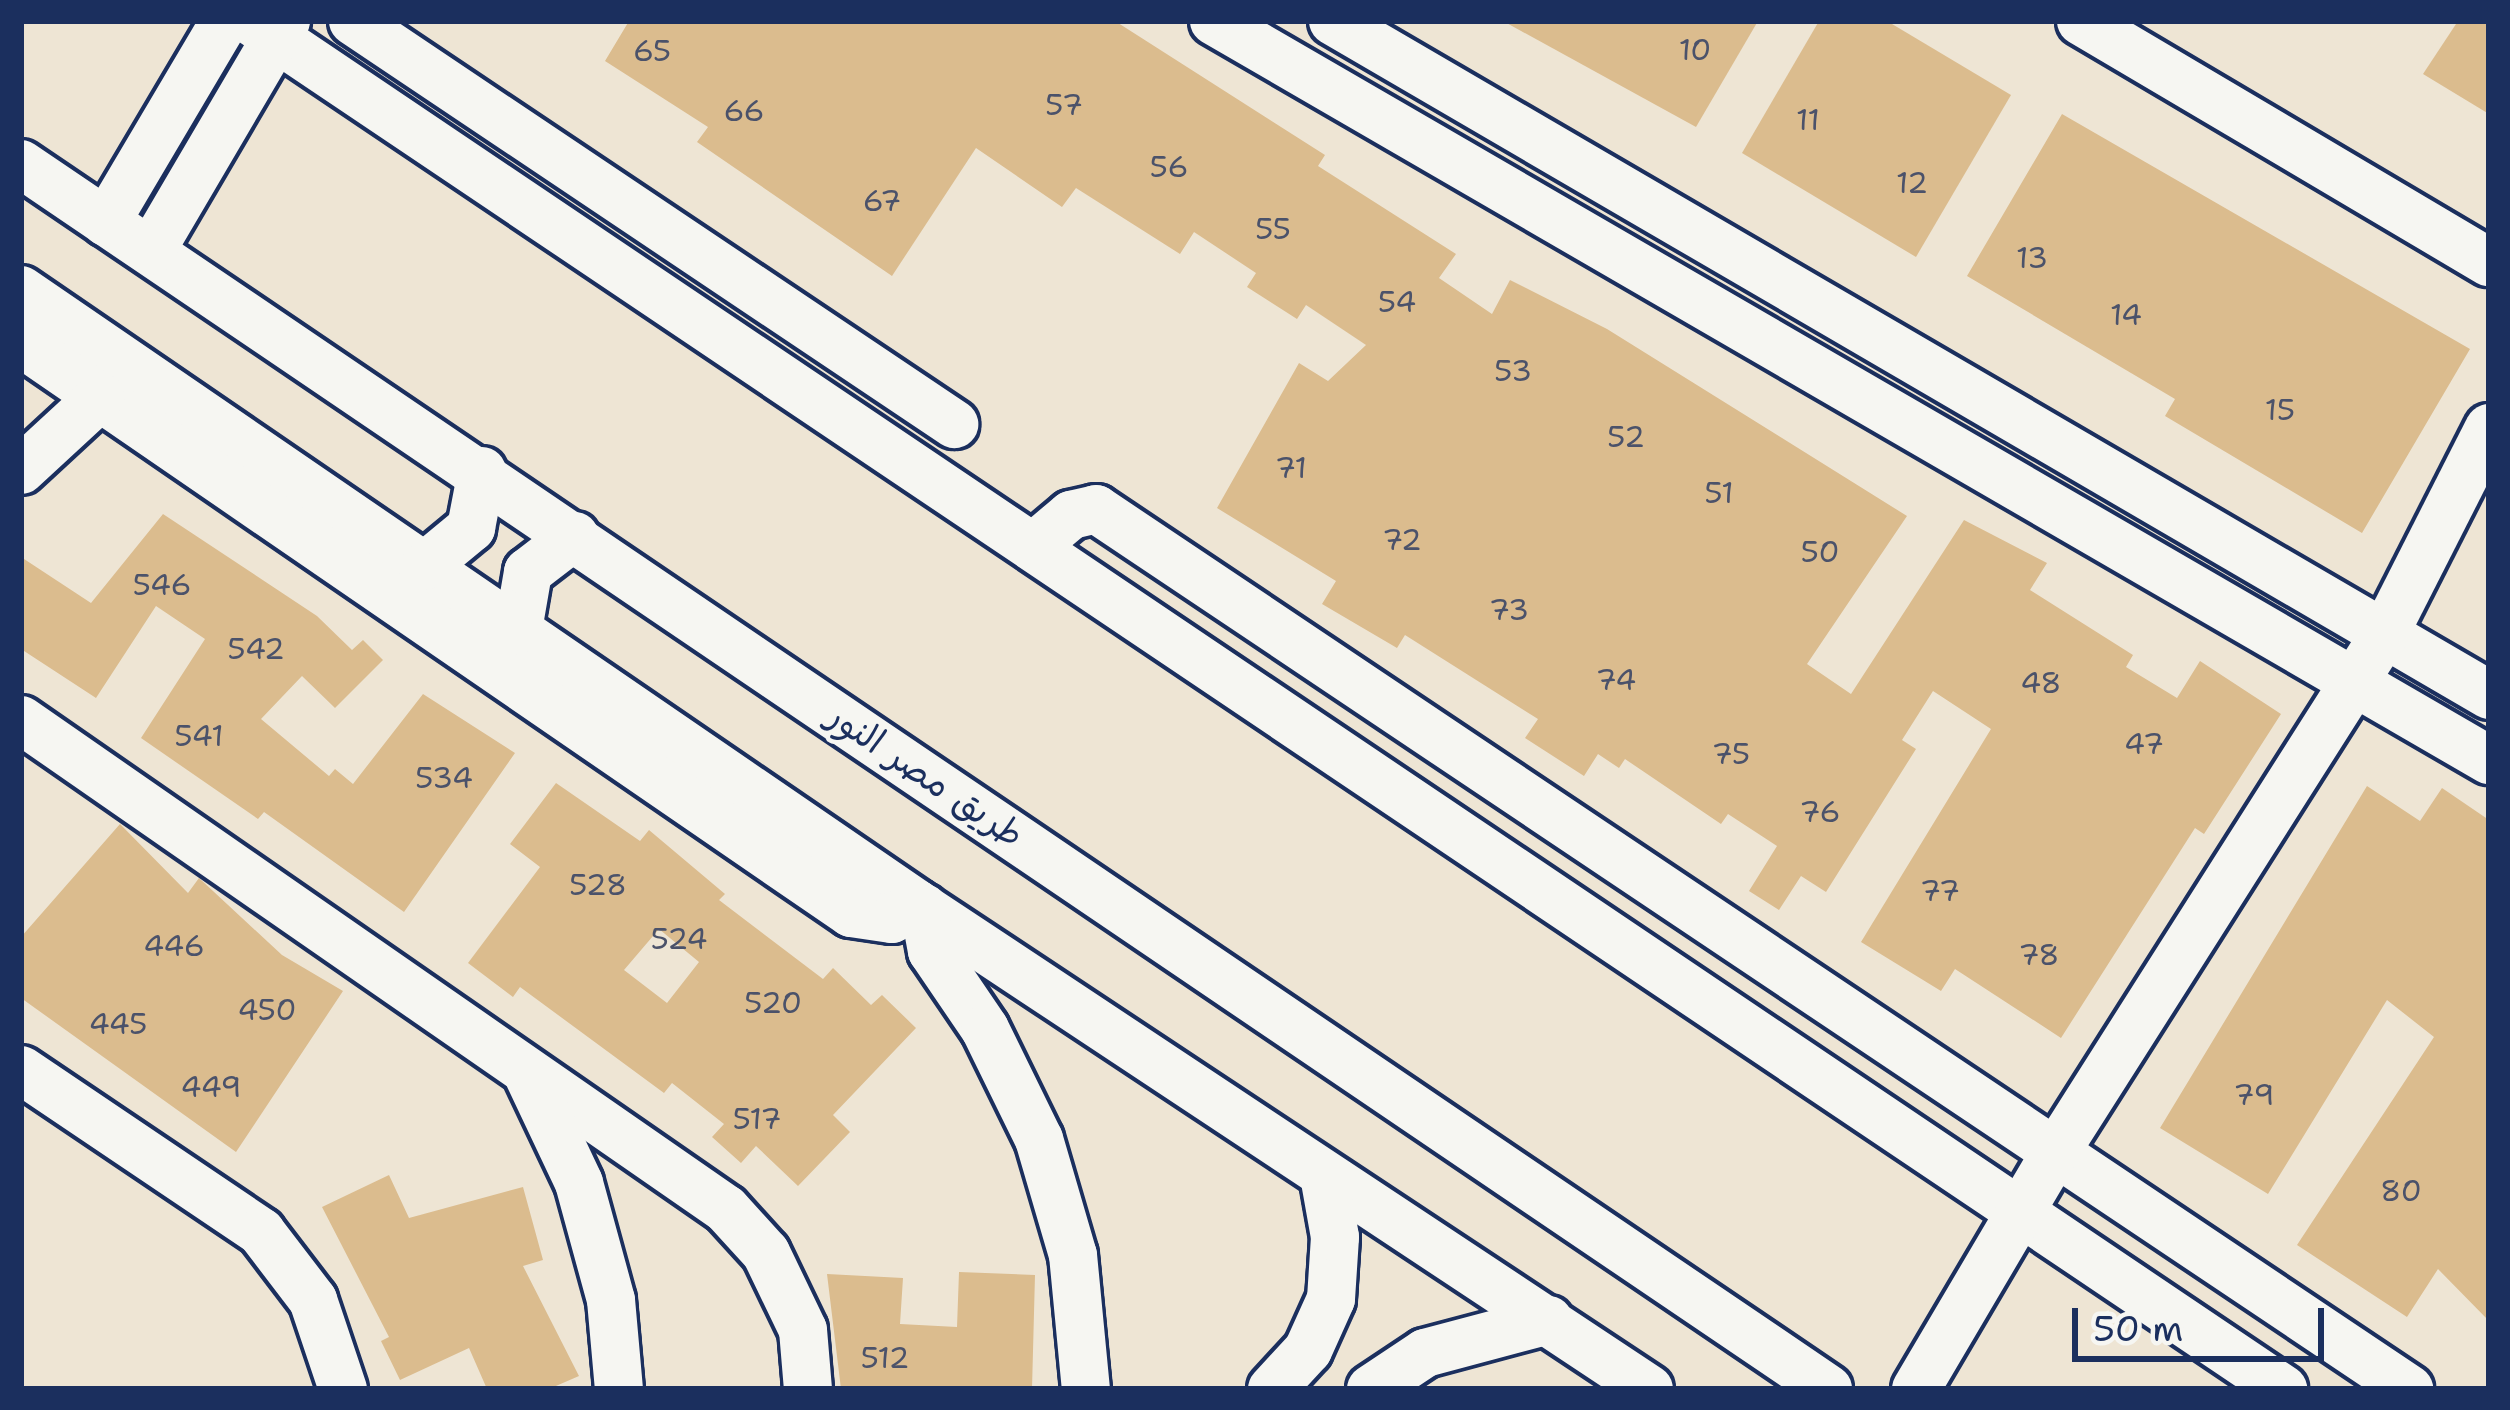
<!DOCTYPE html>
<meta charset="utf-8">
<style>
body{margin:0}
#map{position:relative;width:2510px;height:1410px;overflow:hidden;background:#eee5d4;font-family:"Shantell Sans","Playpen Sans Arabic",sans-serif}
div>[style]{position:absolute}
.building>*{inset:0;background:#dbbc8e}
.roads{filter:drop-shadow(3px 0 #1b2f5e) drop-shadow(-3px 0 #1b2f5e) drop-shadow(0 3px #1b2f5e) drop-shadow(0 -3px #1b2f5e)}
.minor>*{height:48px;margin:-24px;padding:0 24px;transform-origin:24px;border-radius:24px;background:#f6f6f2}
span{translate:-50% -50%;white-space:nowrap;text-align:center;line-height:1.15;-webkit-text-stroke:9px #f6f6f2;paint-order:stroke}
.number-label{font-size:30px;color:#4b526a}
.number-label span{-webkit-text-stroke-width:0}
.street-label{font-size:36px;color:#1b2f5e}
.frame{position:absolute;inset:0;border:24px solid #1b2f5e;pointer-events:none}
.scale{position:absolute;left:2072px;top:1308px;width:252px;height:54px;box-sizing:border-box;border:6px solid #1b2f5e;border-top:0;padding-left:15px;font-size:36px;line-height:42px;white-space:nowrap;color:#1b2f5e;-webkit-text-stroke:9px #f6f6f2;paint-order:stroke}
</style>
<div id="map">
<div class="building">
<i style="clip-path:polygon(629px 21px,1115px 21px,1325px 155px,1318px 166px,1456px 254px,1439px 278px,1492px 314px,1510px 280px,1607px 329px,1907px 516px,1807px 664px,1851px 694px,1964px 520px,2047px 563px,2030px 590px,2133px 655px,2126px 667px,2177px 698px,2200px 661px,2281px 714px,2204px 834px,2195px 828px,2061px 1038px,1955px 969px,1941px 991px,1861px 942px,1991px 729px,1933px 691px,1902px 740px,1916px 749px,1826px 892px,1801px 876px,1779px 910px,1749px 891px,1777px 846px,1728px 814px,1721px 824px,1625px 759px,1619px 768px,1598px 754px,1584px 776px,1525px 738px,1538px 719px,1405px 635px,1397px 648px,1322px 604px,1336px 581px,1217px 508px,1299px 363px,1328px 381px,1366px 345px,1306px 305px,1297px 319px,1247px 287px,1256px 273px,1194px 232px,1180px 254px,1076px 188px,1062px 207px,976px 148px,892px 276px,697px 142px,708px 127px,605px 61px)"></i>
<i style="clip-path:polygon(1503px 21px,1758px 21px,1696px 127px)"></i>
<i style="clip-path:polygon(1819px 21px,1887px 21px,2011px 95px,1916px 257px,1742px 153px)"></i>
<i style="clip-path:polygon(2458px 21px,2489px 21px,2489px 114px,2423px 74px)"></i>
<i style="clip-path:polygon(2062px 114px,2470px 349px,2362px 533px,2165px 416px,2175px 399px,1967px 276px)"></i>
<i style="clip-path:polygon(163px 514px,317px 616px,352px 650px,363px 640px,383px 660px,335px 708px,302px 676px,261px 719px,329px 776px,335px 769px,353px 784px,423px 694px,515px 753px,404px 912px,264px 812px,258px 819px,141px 738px,205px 639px,156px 606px,96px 698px,21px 649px,21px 557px,91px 603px)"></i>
<i style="clip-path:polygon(evenodd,556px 783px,640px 841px,649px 830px,725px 894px,719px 900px,823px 979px,833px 968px,871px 1005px,882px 995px,916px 1028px,833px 1115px,850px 1132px,798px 1186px,756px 1146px,741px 1163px,712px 1137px,724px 1124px,672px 1083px,664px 1093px,520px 987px,513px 997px,468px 963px,540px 867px,510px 844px,556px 783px,659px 929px,699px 962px,667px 1003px,624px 970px,659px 929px)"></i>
<i style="clip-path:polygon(2367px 786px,2420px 821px,2442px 788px,2489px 820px,2489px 1321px,2438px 1269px,2407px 1317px,2297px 1245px,2434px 1037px,2387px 1000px,2268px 1194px,2160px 1128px)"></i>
<i style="clip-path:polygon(120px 824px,188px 893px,199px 878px,282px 955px,343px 991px,236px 1152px,21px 998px,21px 937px)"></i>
<i style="clip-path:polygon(389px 1175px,409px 1218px,523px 1187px,543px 1260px,523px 1266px,579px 1376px,549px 1389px,487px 1389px,469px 1348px,400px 1380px,381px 1341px,389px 1337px,322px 1207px)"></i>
<i style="clip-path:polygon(959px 1272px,1035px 1275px,1032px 1389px,841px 1389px,827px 1274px,903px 1278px,900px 1324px,957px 1327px)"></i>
</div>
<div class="roads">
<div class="minor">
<i style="left:251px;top:21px;width:2450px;rotate:33.95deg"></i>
<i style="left:353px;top:21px;width:724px;rotate:33.84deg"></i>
<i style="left:1214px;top:21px;width:1474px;rotate:30.1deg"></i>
<i style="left:1333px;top:21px;width:1338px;rotate:30.24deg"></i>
<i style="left:2081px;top:21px;width:474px;rotate:30.6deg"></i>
<i style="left:21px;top:164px;width:2183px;rotate:34.13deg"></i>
<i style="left:106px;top:222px;width:234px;rotate:-59.4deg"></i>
<i style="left:151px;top:251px;width:267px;rotate:-59.6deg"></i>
<i style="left:21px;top:290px;width:1086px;rotate:34.42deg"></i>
<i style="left:917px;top:904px;width:878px;rotate:33.53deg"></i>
<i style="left:21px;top:343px;width:1007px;rotate:34.48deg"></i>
<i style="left:851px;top:913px;width:41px;rotate:8.3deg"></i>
<i style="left:892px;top:919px;width:29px;rotate:-31deg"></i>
<i style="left:21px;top:470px;width:108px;rotate:-42.7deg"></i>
<i style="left:1033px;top:547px;width:50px;rotate:-40.1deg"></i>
<i style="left:1071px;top:515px;width:26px;rotate:-13deg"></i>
<i style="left:1096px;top:509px;width:1581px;rotate:33.83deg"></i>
<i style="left:425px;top:566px;width:60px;rotate:-39.6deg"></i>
<i style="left:471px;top:528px;width:58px;rotate:-79.1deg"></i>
<i style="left:518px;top:630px;width:59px;rotate:-80.2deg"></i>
<i style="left:528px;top:572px;width:59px;rotate:-37.5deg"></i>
<i style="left:21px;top:720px;width:858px;rotate:34.75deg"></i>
<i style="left:726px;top:1209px;width:59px;rotate:47.7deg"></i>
<i style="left:766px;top:1253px;width:85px;rotate:64.3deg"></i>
<i style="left:803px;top:1330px;width:59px;rotate:85.2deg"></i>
<i style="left:924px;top:908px;width:44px;rotate:79.5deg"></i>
<i style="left:932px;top:951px;width:94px;rotate:55.8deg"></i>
<i style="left:985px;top:1029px;width:123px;rotate:63.9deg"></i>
<i style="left:1039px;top:1139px;width:121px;rotate:73.7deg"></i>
<i style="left:1073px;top:1255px;width:135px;rotate:84.5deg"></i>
<i style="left:21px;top:1070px;width:290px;rotate:34deg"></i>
<i style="left:261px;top:1232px;width:86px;rotate:52.6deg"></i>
<i style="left:313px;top:1300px;width:94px;rotate:71.4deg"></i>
<i style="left:529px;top:1077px;width:117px;rotate:64.7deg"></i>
<i style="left:579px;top:1183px;width:121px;rotate:74.7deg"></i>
<i style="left:611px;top:1300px;width:89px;rotate:84.9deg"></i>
<i style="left:1272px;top:1389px;width:53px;rotate:-47.3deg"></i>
<i style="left:1308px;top:1350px;width:56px;rotate:-65.7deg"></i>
<i style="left:1331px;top:1299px;width:62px;rotate:-86.3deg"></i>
<i style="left:1335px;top:1237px;width:63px;rotate:-100.1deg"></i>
<i style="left:1371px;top:1389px;width:65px;rotate:-33.7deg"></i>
<i style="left:1425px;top:1353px;width:128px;rotate:-14.9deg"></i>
<i style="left:1916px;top:1389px;width:277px;rotate:-59.5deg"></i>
<i style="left:2057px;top:1150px;width:610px;rotate:-57.59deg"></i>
<i style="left:2384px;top:635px;width:232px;rotate:-63.1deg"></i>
</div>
</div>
<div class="number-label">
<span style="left:1695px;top:50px">10</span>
<span style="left:652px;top:51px">65</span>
<span style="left:1064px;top:105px">57</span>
<span style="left:744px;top:111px">66</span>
<span style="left:1808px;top:120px">11</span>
<span style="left:1169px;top:167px">56</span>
<span style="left:1912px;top:183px">12</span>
<span style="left:882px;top:201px">67</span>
<span style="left:1273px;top:229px">55</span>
<span style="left:2032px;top:258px">13</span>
<span style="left:1397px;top:302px">54</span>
<span style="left:2126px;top:315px">14</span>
<span style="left:1513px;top:371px">53</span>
<span style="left:2280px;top:410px">15</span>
<span style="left:1626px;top:437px">52</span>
<span style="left:1291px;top:468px">71</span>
<span style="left:1719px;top:493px">51</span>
<span style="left:1402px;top:540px">72</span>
<span style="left:1820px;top:552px">50</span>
<span style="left:162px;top:585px">546</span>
<span style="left:1509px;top:610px">73</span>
<span style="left:256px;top:649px">542</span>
<span style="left:1616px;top:680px">74</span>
<span style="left:2041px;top:683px">48</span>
<span style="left:199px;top:736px">541</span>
<span style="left:2144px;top:744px">47</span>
<span style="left:1731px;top:754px">75</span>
<span style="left:444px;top:778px">534</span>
<span style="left:1820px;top:812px">76</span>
<span style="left:598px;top:885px">528</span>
<span style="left:1940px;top:891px">77</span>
<span style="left:679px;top:939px">524</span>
<span style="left:174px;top:946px">446</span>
<span style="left:2039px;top:955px">78</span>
<span style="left:773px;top:1003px">520</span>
<span style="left:267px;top:1010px">450</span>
<span style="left:118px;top:1024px">445</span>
<span style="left:211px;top:1087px">449</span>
<span style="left:2254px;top:1095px">79</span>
<span style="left:757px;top:1119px">517</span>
<span style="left:2401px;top:1191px">80</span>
<span style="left:885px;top:1358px">512</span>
</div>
<div class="street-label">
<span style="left:926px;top:775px;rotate:34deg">طريق مصر النور</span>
</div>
<div class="frame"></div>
<div class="scale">50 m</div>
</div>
